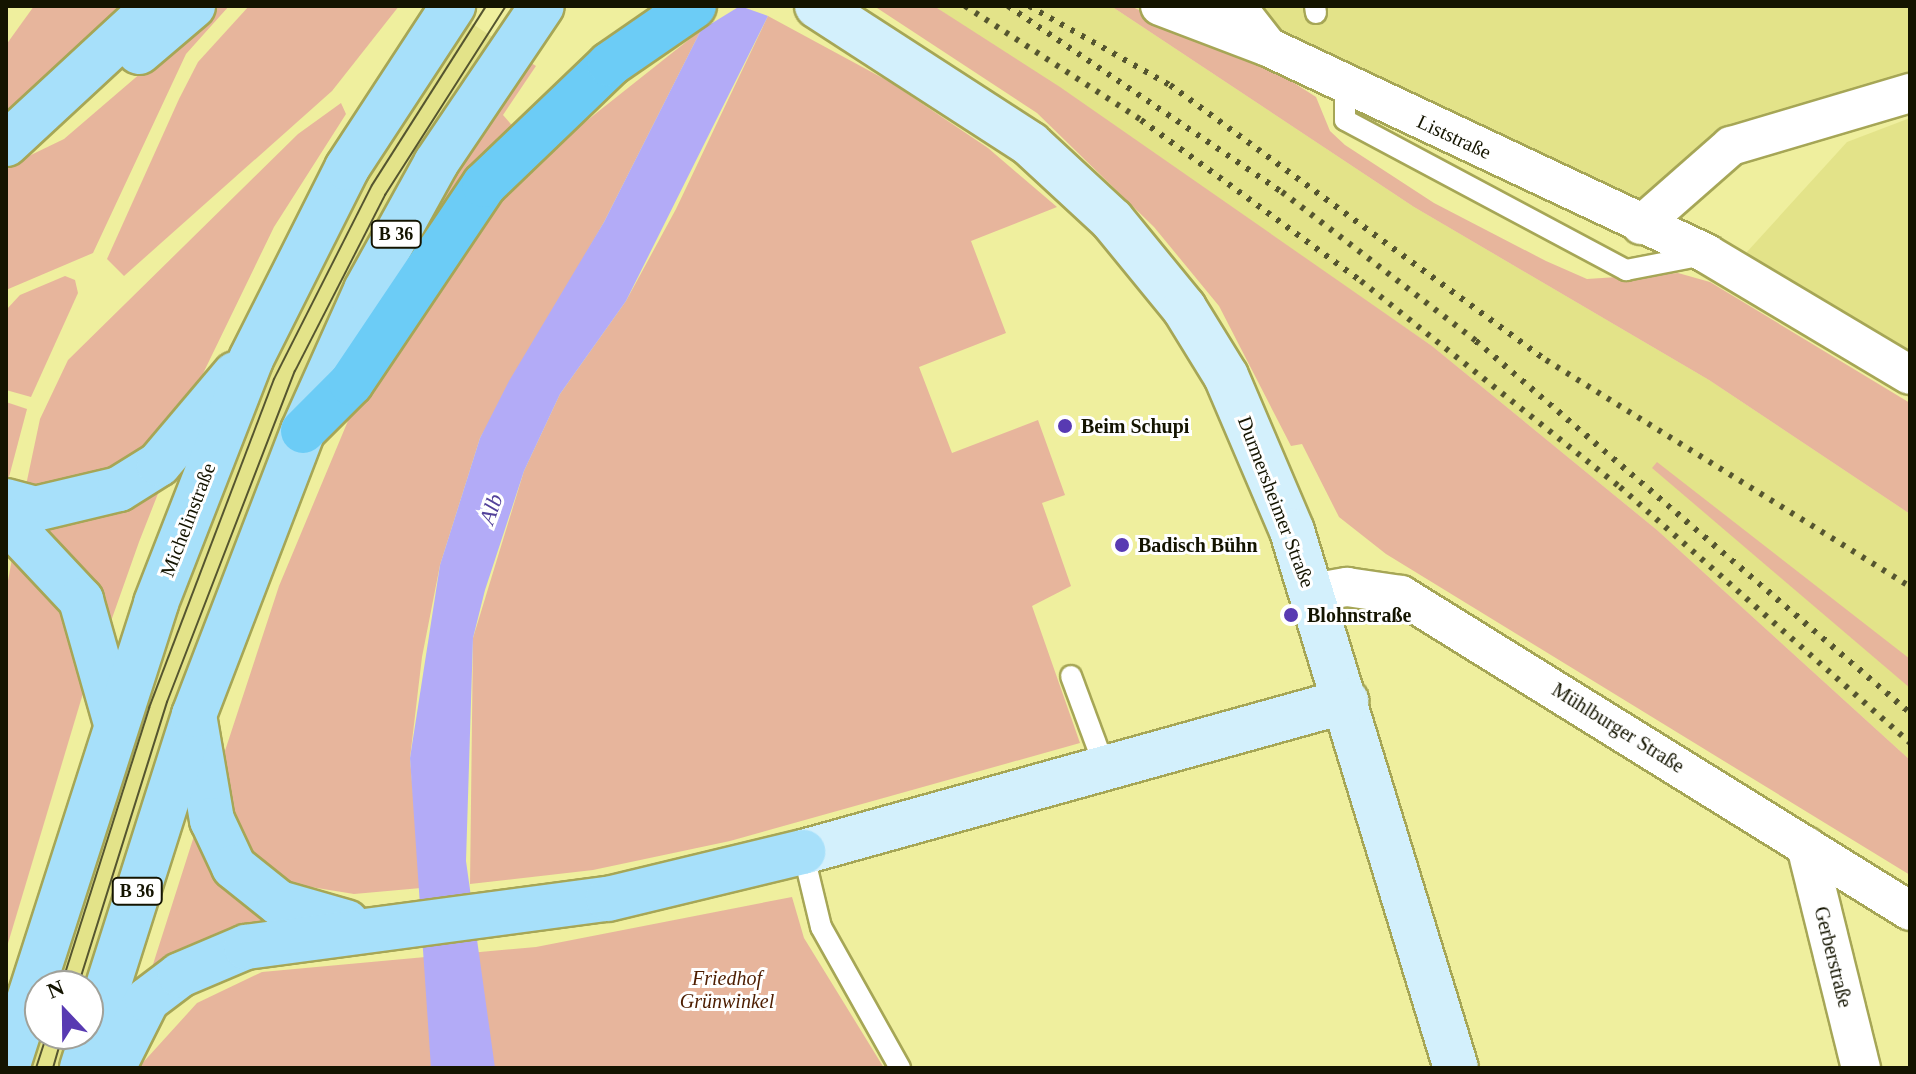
<!DOCTYPE html>
<meta charset="utf-8">
<style>
body{margin:0}
#map{position:relative;width:1916px;height:1074px;overflow:hidden;background:#efef9e;font-family:Georgia,serif}
div>[style]{position:absolute}
.built>*{inset:0;background:#e3e389}
.green>*{inset:0;background:#e7b59c}
.water>*{inset:0;background:#b3abf7}
.roads{filter:drop-shadow(2px 0 #a6a656) drop-shadow(-2px 0 #a6a656) drop-shadow(0 2px #a6a656) drop-shadow(0 -2px #a6a656)}
.lane>*{height:20px;margin:-10px;padding:0 10px;transform-origin:10px;border-radius:10px;background:#fff}
.street>*{height:38px;margin:-19px;padding:0 19px;transform-origin:19px;border-radius:19px;background:#fff}
.secondary>*{height:44px;margin:-22px;padding:0 22px;transform-origin:22px;border-radius:22px;background:#d3f0fc}
.primary>*{height:44px;margin:-22px;padding:0 22px;transform-origin:22px;border-radius:22px;background:#a7e0fa}
.highway>*{height:44px;margin:-22px;padding:0 22px;transform-origin:22px;border-radius:22px;background:#6cccf6}
.tram>*{height:2px;margin:-1px;padding:0 1px;transform-origin:1px;border-radius:1px;background:#55552f}
.rail>*{height:6px;margin-top:-3px;transform-origin:0;background:repeating-linear-gradient(90deg,#55552f 0 4px,transparent 0 12px)}
.dots>*{width:22px;height:22px;translate:-50% -50%;box-sizing:border-box;border:4px solid #fff;border-radius:50%}
span{translate:-50% -50%;white-space:nowrap;text-align:center;line-height:1.15;-webkit-text-stroke:6px #fff;paint-order:stroke}
.shield-label span{padding:2px 6px;background:#fff;border:2px solid;border-radius:6px;-webkit-text-stroke-width:0}
.shield-label{font-size:18px;color:#141400;font-weight:700}
.street-label{font-size:20px;color:#141400}
.poi-label{font-size:20px;color:#141400;font-weight:700}
.left{translate:0 -50%;text-align:left}
.park-label{font-size:20px;color:#4d1d00;font-style:italic}
.water-label{font-size:22px;color:#53429a;font-style:italic}
.frame{position:absolute;inset:0;border:8px solid #141400;pointer-events:none}
.north{position:absolute;left:24px;top:970px;width:80px;height:80px;box-sizing:border-box;background:#fff;border:2px solid #a1a199;border-radius:50%;rotate:338deg;font-size:22px;font-weight:700;line-height:32px;text-align:center;color:#141400}
.north::after{content:'';display:block;margin:auto;width:28px;height:36px;background:#583ab2;clip-path:polygon(50% 0,100% 100%,50% 72%,0 100%)}
</style>
<div id="map">
<div class="built">
<i style="clip-path:polygon(934px 6px,1111px 6px,1414px 207px,1709px 380px,1910px 514px,1910px 760px,1657px 530px,1432px 346px)"></i>
<i style="clip-path:polygon(1249px 6px,1910px 6px,1910px 76px,1646px 207px,1282px 32px)"></i>
<i style="clip-path:polygon(465px 19px,494px 38px,403px 181px,317px 345px,226px 567px,88px 986px,52px 986px,144px 696px,238px 440px,337px 231px)"></i>
<i style="clip-path:polygon(1910px 118px,1910px 352px,1746px 253px,1847px 142px)"></i>
<i style="clip-path:polygon(40px 1034px,73px 1034px,62px 1068px,26px 1068px)"></i>
</div>
<div class="green">
<i style="clip-path:polygon(34px 6px,138px 6px,6px 118px,6px 45px)"></i>
<i style="clip-path:polygon(219px 6px,229px 6px,186px 54px,93px 253px,6px 290px,6px 167px,64px 139px)"></i>
<i style="clip-path:polygon(249px 6px,399px 6px,332px 91px,124px 276px,107px 259px,179px 99px,198px 62px)"></i>
<i style="clip-path:polygon(874px 6px,934px 6px,1060px 87px,1432px 346px,1657px 530px,1910px 760px,1910px 875px,1386px 554px,1339px 517px,1302px 444px,1291px 446px,1219px 306px,1154px 227px,1037px 113px)"></i>
<i style="clip-path:polygon(1111px 6px,1130px 6px,1266px 65px,1316px 97px,1330px 131px,1345px 145px,1434px 203px,1546px 261px,1587px 279px,1678px 273px,1710px 282px,1910px 403px,1910px 514px,1709px 380px,1414px 207px)"></i>
<i style="clip-path:polygon(768px 16px,890px 82px,988px 148px,1057px 207px,971px 241px,1006px 333px,919px 367px,952px 453px,1038px 420px,1065px 495px,1042px 503px,1071px 586px,1032px 606px,1080px 743px,730px 841px,593px 870px,470px 884px,473px 638px,524px 471px,560px 394px,626px 301px,676px 209px)"></i>
<i style="clip-path:polygon(701px 30px,604px 222px,480px 438px,440px 565px,422px 657px,410px 758px,421px 888px,354px 894px,280px 882px,236px 843px,221px 763px,279px 586px,355px 404px,496px 207px,541px 157px)"></i>
<i style="clip-path:polygon(525px 59px,536px 66px,503px 115px,516px 130px,409px 256px)"></i>
<i style="clip-path:polygon(341px 103px,346px 114px,274px 227px,180px 421px,118px 475px,25px 490px,40px 419px,68px 360px,298px 134px)"></i>
<i style="clip-path:polygon(65px 276px,75px 280px,78px 293px,31px 397px,6px 390px,6px 310px,20px 295px)"></i>
<i style="clip-path:polygon(6px 402px,27px 409px,9px 477px,6px 477px)"></i>
<i style="clip-path:polygon(1657px 462px,1910px 659px,1910px 688px,1652px 468px)"></i>
<i style="clip-path:polygon(161px 486px,139px 542px,110px 624px,31px 518px)"></i>
<i style="clip-path:polygon(13px 553px,58px 592px,87px 680px,6px 950px,6px 592px)"></i>
<i style="clip-path:polygon(194px 836px,221px 882px,273px 921px,148px 980px)"></i>
<i style="clip-path:polygon(792px 897px,804px 938px,884px 1068px,138px 1068px,197px 1003px,262px 972px,536px 947px)"></i>
</div>
<div class="water">
<i style="clip-path:polygon(740px 6px,768px 16px,626px 301px,560px 394px,524px 471px,485px 590px,473px 638px,466px 861px,495px 1068px,431px 1068px,410px 758px,440px 565px,480px 438px,509px 381px,604px 222px,701px 30px)"></i>
</div>
<div class="roads">
<div class="lane">
<i style="left:1315px;top:6px;width:7px;rotate:82deg"></i>
<i style="left:1345px;top:85px;width:35px;rotate:90deg"></i>
<i style="left:1345px;top:120px;width:319px;rotate:28.1deg"></i>
<i style="left:1626px;top:270px;width:74px;rotate:-10.9deg"></i>
<i style="left:1071px;top:676px;width:98px;rotate:69.7deg"></i>
<i style="left:803px;top:852px;width:77px;rotate:76.5deg"></i>
<i style="left:821px;top:927px;width:162px;rotate:60.7deg"></i>
</div>
<div class="street">
<i style="left:1160px;top:6px;width:116px;rotate:20.8deg"></i>
<i style="left:1268px;top:47px;width:52px;rotate:-128deg"></i>
<i style="left:1268px;top:47px;width:485px;rotate:25.2deg"></i>
<i style="left:1707px;top:254px;width:236px;rotate:30.8deg"></i>
<i style="left:1641px;top:225px;width:120px;rotate:-41.3deg"></i>
<i style="left:1731px;top:146px;width:187px;rotate:-16.5deg"></i>
<i style="left:1312px;top:593px;width:36px;rotate:-10deg"></i>
<i style="left:1347px;top:587px;width:55px;rotate:8.4deg"></i>
<i style="left:1401px;top:595px;width:599px;rotate:31.83deg"></i>
<i style="left:1806px;top:846px;width:229px;rotate:76.1deg"></i>
</div>
<div class="secondary">
<i style="left:817px;top:6px;width:254px;rotate:32.9deg"></i>
<i style="left:1030px;top:144px;width:112px;rotate:42.8deg"></i>
<i style="left:1112px;top:220px;width:114px;rotate:50.7deg"></i>
<i style="left:1184px;top:308px;width:80px;rotate:58.3deg"></i>
<i style="left:1226px;top:376px;width:168px;rotate:66.9deg"></i>
<i style="left:1292px;top:531px;width:561px;rotate:73.02deg"></i>
<i style="left:803px;top:852px;width:564px;rotate:-15.54deg"></i>
</div>
<div class="primary">
<i style="left:139px;top:52px;width:71px;rotate:-40.4deg"></i>
<i style="left:6px;top:144px;width:203px;rotate:-42.8deg"></i>
<i style="left:6px;top:501px;width:30px;rotate:15deg"></i>
<i style="left:35px;top:509px;width:86px;rotate:-13.4deg"></i>
<i style="left:119px;top:489px;width:47px;rotate:-32deg"></i>
<i style="left:159px;top:464px;width:118px;rotate:-49.8deg"></i>
<i style="left:6px;top:520px;width:110px;rotate:46.8deg"></i>
<i style="left:81px;top:600px;width:129px;rotate:74.2deg"></i>
<i style="left:194px;top:715px;width:107px;rotate:80.3deg"></i>
<i style="left:212px;top:820px;width:52px;rotate:64.9deg"></i>
<i style="left:234px;top:867px;width:58px;rotate:38.7deg"></i>
<i style="left:279px;top:903px;width:70px;rotate:15.8deg"></i>
<i style="left:7px;top:1068px;width:488px;rotate:-72.2deg"></i>
<i style="left:156px;top:603px;width:262px;rotate:-68.7deg"></i>
<i style="left:251px;top:359px;width:214px;rotate:-63.3deg"></i>
<i style="left:347px;top:168px;width:194px;rotate:-56.8deg"></i>
<i style="left:82px;top:1068px;width:370px;rotate:-72.4deg"></i>
<i style="left:194px;top:715px;width:304px;rotate:-69deg"></i>
<i style="left:303px;top:431px;width:154px;rotate:-65.9deg"></i>
<i style="left:366px;top:290px;width:145px;rotate:-61.1deg"></i>
<i style="left:436px;top:163px;width:189px;rotate:-56deg"></i>
<i style="left:113px;top:1068px;width:76px;rotate:-63.4deg"></i>
<i style="left:147px;top:1000px;width:41px;rotate:-37.1deg"></i>
<i style="left:180px;top:975px;width:72px;rotate:-23deg"></i>
<i style="left:246px;top:947px;width:365px;rotate:-7.6deg"></i>
<i style="left:608px;top:899px;width:201px;rotate:-13.6deg"></i>
</div>
<div class="highway">
<i style="left:303px;top:431px;width:68px;rotate:-45deg"></i>
<i style="left:351px;top:383px;width:239px;rotate:-56.1deg"></i>
<i style="left:484px;top:185px;width:175px;rotate:-43.8deg"></i>
<i style="left:610px;top:64px;width:102px;rotate:-34.6deg"></i>
</div>
</div>
<div class="tram">
<i style="left:61px;top:986px;width:292px;rotate:-72.4deg"></i>
<i style="left:149px;top:708px;width:352px;rotate:-69.2deg"></i>
<i style="left:274px;top:379px;width:217px;rotate:-63.2deg"></i>
<i style="left:372px;top:185px;width:212px;rotate:-57.5deg"></i>
<i style="left:78px;top:986px;width:298px;rotate:-72.6deg"></i>
<i style="left:167px;top:702px;width:355px;rotate:-68.9deg"></i>
<i style="left:295px;top:371px;width:198px;rotate:-62.9deg"></i>
<i style="left:385px;top:195px;width:224px;rotate:-57.4deg"></i>
<i style="left:36px;top:1068px;width:36px;rotate:-72deg"></i>
<i style="left:53px;top:1068px;width:35px;rotate:-74deg"></i>
</div>
<div class="rail">
<i style="left:965px;top:6px;width:210px;rotate:32.9deg"></i>
<i style="left:1141px;top:120px;width:273px;rotate:36.2deg"></i>
<i style="left:1361px;top:281px;width:331px;rotate:38.5deg"></i>
<i style="left:1620px;top:487px;width:387px;rotate:41.4deg"></i>
<i style="left:1008px;top:6px;width:331px;rotate:34.2deg"></i>
<i style="left:1282px;top:192px;width:245px;rotate:37.5deg"></i>
<i style="left:1476px;top:341px;width:572px;rotate:40.6deg"></i>
<i style="left:1029px;top:6px;width:162px;rotate:29.3deg"></i>
<i style="left:1170px;top:85px;width:466px;rotate:36.2deg"></i>
<i style="left:1546px;top:360px;width:429px;rotate:31.9deg"></i>
</div>
<div class="dots">
<i style="left:1065px;top:426px;background:#583ab2"></i>
<i style="left:1122px;top:545px;background:#583ab2"></i>
<i style="left:1291px;top:615px;background:#583ab2"></i>
</div>
<div class="shield-label">
<span style="left:396px;top:234px">B 36</span>
<span style="left:137px;top:891px">B 36</span>
</div>
<div class="street-label">
<span style="left:1454px;top:137px;rotate:25deg">Liststraße</span>
<span style="left:1276px;top:502px;rotate:69deg">Durmersheimer Straße</span>
<span style="left:188px;top:520px;rotate:-69deg">Michelinstraße</span>
<span style="left:1618px;top:728px;rotate:32deg">Mühlburger Straße</span>
<span style="left:1833px;top:957px;rotate:76deg">Gerberstraße</span>
</div>
<div class="poi-label">
<span class="left" style="left:1081px;top:426px">Beim Schupi</span>
<span class="left" style="left:1138px;top:545px">Badisch Bühn</span>
<span class="left" style="left:1307px;top:615px">Blohnstraße</span>
</div>
<div class="park-label">
<span style="left:727px;top:990px">Friedhof<br>Grünwinkel</span>
</div>
<div class="water-label">
<span style="left:491px;top:509px;rotate:-70deg">Alb</span>
</div>
<div class="frame"></div>
<div class="north">N</div>
</div>
